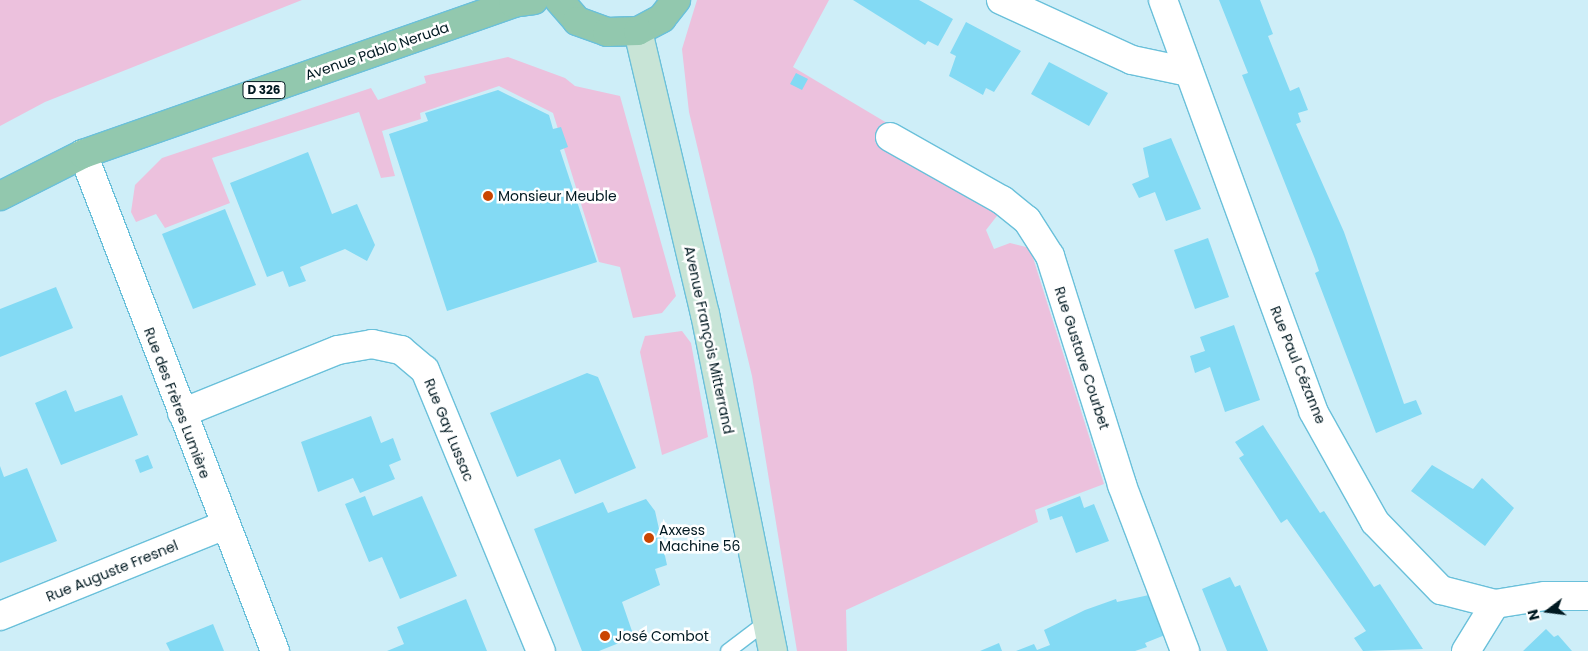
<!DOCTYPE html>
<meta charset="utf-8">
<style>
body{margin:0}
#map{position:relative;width:1588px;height:651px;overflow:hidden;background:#ceeef8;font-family:Poppins,sans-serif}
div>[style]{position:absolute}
.green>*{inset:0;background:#ecc1dd}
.building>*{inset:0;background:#83daf4}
.roads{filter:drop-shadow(1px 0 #6ac0da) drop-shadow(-1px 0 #6ac0da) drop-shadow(0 1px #6ac0da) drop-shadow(0 -1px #6ac0da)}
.service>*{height:14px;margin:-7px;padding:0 7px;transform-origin:7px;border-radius:7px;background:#fff}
.minor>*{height:28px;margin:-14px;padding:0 14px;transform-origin:14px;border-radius:14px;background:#fff}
.secondary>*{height:28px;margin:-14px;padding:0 14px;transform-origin:14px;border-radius:14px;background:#c8e4d6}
.primary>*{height:28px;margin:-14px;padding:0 14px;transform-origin:14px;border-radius:14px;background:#92c8ae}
.dots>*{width:14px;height:14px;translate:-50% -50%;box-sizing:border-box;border:2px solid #fff;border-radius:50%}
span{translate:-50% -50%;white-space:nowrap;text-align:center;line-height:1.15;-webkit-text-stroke:5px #fff;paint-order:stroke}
.shield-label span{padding:1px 4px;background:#fff;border:1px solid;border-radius:4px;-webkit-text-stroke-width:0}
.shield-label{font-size:12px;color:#001921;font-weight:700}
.street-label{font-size:14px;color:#001921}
.poi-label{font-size:14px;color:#001921}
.left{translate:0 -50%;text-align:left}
.north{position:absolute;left:1523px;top:586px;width:50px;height:50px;-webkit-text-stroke:4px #fff;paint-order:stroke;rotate:255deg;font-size:14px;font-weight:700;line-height:20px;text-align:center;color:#001921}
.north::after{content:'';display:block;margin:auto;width:18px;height:22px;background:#001921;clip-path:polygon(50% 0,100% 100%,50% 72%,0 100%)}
</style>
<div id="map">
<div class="green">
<i style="clip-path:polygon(0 0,302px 0,45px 102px,0 126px)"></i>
<i style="clip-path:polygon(697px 0,829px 0,793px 67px,887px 123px,875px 142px,1000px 212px,986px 230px,994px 249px,1010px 243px,1030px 248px,1104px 484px,1035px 510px,1038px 522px,846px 610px,847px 651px,797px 651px,752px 376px,689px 112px,682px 49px)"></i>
<i style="clip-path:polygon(508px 57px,565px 78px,575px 86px,620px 96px,676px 296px,662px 313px,633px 318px,620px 267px,599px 262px,553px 113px,499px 86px,420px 113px,421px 119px,382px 131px,395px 176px,381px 178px,359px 112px,212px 158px,230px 203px,165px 228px,156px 214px,136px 222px,131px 212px,135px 185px,162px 158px,371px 88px,378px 100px,426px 83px,424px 76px)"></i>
<i style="clip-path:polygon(682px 331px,691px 343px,708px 437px,662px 455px,640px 352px,645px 336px)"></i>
</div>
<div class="building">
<i style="clip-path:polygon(853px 0,919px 0,953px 19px,938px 46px,928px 41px,925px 45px)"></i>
<i style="clip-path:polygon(1219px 0,1260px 0,1273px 34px,1268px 36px,1290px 91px,1299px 87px,1308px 110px,1298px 113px,1301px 122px,1296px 124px,1344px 232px,1404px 404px,1416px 400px,1422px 414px,1376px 433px,1315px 273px,1319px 271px,1315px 259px,1242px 75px,1248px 73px)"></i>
<i style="clip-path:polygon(966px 22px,1021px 51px,994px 92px,986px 88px,983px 95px,949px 76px,956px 56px,950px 53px)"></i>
<i style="clip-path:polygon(1049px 62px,1108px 93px,1089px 126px,1031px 94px)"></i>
<i style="clip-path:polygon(796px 73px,808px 79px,802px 90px,790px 84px)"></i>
<i style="clip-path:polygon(498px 90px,549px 115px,553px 129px,561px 127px,568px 147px,560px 150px,597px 262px,447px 311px,389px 134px,428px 121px,425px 113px)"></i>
<i style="clip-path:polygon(1171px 138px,1201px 209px,1166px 221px,1155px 192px,1139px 198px,1132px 184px,1149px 177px,1143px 148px)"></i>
<i style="clip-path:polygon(308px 152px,332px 214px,357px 204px,375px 245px,367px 261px,345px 249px,300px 267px,306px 281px,289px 287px,283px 271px,267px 277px,230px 183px)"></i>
<i style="clip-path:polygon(225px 209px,256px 285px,193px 309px,162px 234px)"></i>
<i style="clip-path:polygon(1208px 238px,1229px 297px,1195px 309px,1174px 250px)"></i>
<i style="clip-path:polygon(56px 287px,73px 328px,0 357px,0 309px)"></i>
<i style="clip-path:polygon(1234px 325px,1260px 400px,1225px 412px,1210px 367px,1195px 373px,1190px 356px,1205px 351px,1200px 337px)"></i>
<i style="clip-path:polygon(587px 373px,598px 377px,636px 468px,575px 494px,560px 459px,517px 477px,490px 413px)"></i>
<i style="clip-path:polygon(66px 390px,75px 412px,122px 395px,138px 435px,61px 465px,35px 403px)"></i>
<i style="clip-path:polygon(371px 416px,381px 443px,393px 438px,401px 460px,389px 465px,395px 479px,360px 493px,353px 478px,318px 492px,301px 442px)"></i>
<i style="clip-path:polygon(1263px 425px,1320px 513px,1324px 511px,1374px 587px,1380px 584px,1423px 649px,1363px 651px,1354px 638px,1366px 631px,1287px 519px,1281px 523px,1239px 458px,1244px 455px,1235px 442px)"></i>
<i style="clip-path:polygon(148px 455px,153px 468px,140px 473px,135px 460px)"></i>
<i style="clip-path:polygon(1432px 465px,1473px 489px,1482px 478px,1514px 508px,1485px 546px,1411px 491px)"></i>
<i style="clip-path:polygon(0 466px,4px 477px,27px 468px,57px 541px,0 563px)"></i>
<i style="clip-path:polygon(365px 496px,373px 516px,422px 496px,457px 576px,400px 599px,382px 557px,369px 562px,345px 504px)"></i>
<i style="clip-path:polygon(1080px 496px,1084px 508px,1094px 504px,1109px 541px,1076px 553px,1062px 516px,1050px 520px,1047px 509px)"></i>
<i style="clip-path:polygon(646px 499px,655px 511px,667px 565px,655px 569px,660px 585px,622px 602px,634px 637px,599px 651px,582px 651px,534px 529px,603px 502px,608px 513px)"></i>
<i style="clip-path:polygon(1230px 577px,1235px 587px,1240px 585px,1268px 651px,1227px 651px,1202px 589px)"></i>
<i style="clip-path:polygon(1149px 595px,1165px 635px,1145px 643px,1147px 647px,1135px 651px,1016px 651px,1034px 644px,1037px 650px,1050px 645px,1044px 630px,1085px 610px,1116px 599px,1117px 602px)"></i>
<i style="clip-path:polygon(466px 599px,487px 651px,387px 651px,404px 644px,397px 627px)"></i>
<i style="clip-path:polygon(213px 624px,224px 651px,170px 651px,166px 643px)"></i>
<i style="clip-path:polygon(1546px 629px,1554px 637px,1558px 635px,1572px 651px,1523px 651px)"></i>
<i style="clip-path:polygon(999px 643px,1002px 651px,980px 651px)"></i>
</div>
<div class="roads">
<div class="service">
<i style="left:728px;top:651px;width:51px;rotate:-37.1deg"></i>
</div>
<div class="minor">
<i style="left:1001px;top:0;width:144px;rotate:24.6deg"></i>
<i style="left:1132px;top:60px;width:58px;rotate:11.9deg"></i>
<i style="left:1163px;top:0;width:438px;rotate:69.9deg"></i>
<i style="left:1313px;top:411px;width:127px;rotate:60.8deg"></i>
<i style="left:1375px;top:522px;width:95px;rotate:45.9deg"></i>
<i style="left:1441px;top:590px;width:56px;rotate:14.5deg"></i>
<i style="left:1495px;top:604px;width:51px;rotate:-9.1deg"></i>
<i style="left:1545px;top:596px;width:43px"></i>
<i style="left:890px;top:137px;width:129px;rotate:29.4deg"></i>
<i style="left:1002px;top:200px;width:32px;rotate:39deg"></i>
<i style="left:1027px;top:220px;width:43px;rotate:57.4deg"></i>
<i style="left:1050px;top:256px;width:240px;rotate:72.5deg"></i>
<i style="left:1122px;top:485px;width:178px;rotate:69.2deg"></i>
<i style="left:83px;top:154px;width:533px;rotate:68.88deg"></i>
<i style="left:182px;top:413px;width:168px;rotate:-22deg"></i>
<i style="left:338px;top:350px;width:35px;rotate:-10deg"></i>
<i style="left:372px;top:344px;width:30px;rotate:12deg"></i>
<i style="left:401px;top:350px;width:31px;rotate:40deg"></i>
<i style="left:425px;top:370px;width:304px;rotate:67.6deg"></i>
<i style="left:0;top:616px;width:240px;rotate:-22deg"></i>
<i style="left:1466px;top:651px;width:55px;rotate:-58.3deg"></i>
</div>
<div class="secondary">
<i style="left:638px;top:31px;width:291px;rotate:76.7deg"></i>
<i style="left:705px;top:314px;width:344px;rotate:78.6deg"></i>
</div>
<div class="primary">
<i style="left:559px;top:0;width:28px;rotate:49deg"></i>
<i style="left:577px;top:21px;width:32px;rotate:20deg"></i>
<i style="left:607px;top:32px;width:31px;rotate:-2deg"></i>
<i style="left:638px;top:31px;width:27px;rotate:-28deg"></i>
<i style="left:662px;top:18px;width:23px;rotate:-52deg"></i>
<i style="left:0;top:196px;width:93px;rotate:-26.8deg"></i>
<i style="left:83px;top:154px;width:456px;rotate:-19.3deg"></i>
<i style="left:513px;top:3px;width:21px;rotate:-8deg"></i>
</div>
</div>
<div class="dots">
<i style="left:488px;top:196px;background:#ca4501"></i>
<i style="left:649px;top:538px;background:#ca4501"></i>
<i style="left:605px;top:636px;background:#ca4501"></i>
</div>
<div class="shield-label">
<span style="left:264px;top:90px">D 326</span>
</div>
<div class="street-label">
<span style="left:377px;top:51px;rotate:-19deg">Avenue Pablo Neruda</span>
<span style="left:709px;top:340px;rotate:78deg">Avenue François Mitterrand</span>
<span style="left:1082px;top:358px;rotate:72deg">Rue Gustave Courbet</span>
<span style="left:1298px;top:365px;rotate:68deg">Rue Paul Cézanne</span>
<span style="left:177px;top:403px;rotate:69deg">Rue des Frères Lumière</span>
<span style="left:449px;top:430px;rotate:68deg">Rue Gay Lussac</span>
<span style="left:112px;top:571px;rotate:-22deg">Rue Auguste Fresnel</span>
</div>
<div class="poi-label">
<span class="left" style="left:498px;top:196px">Monsieur Meuble</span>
<span class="left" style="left:659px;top:538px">Axxess<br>Machine 56</span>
<span class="left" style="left:615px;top:636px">José Combot</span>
</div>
<div class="north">N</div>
</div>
